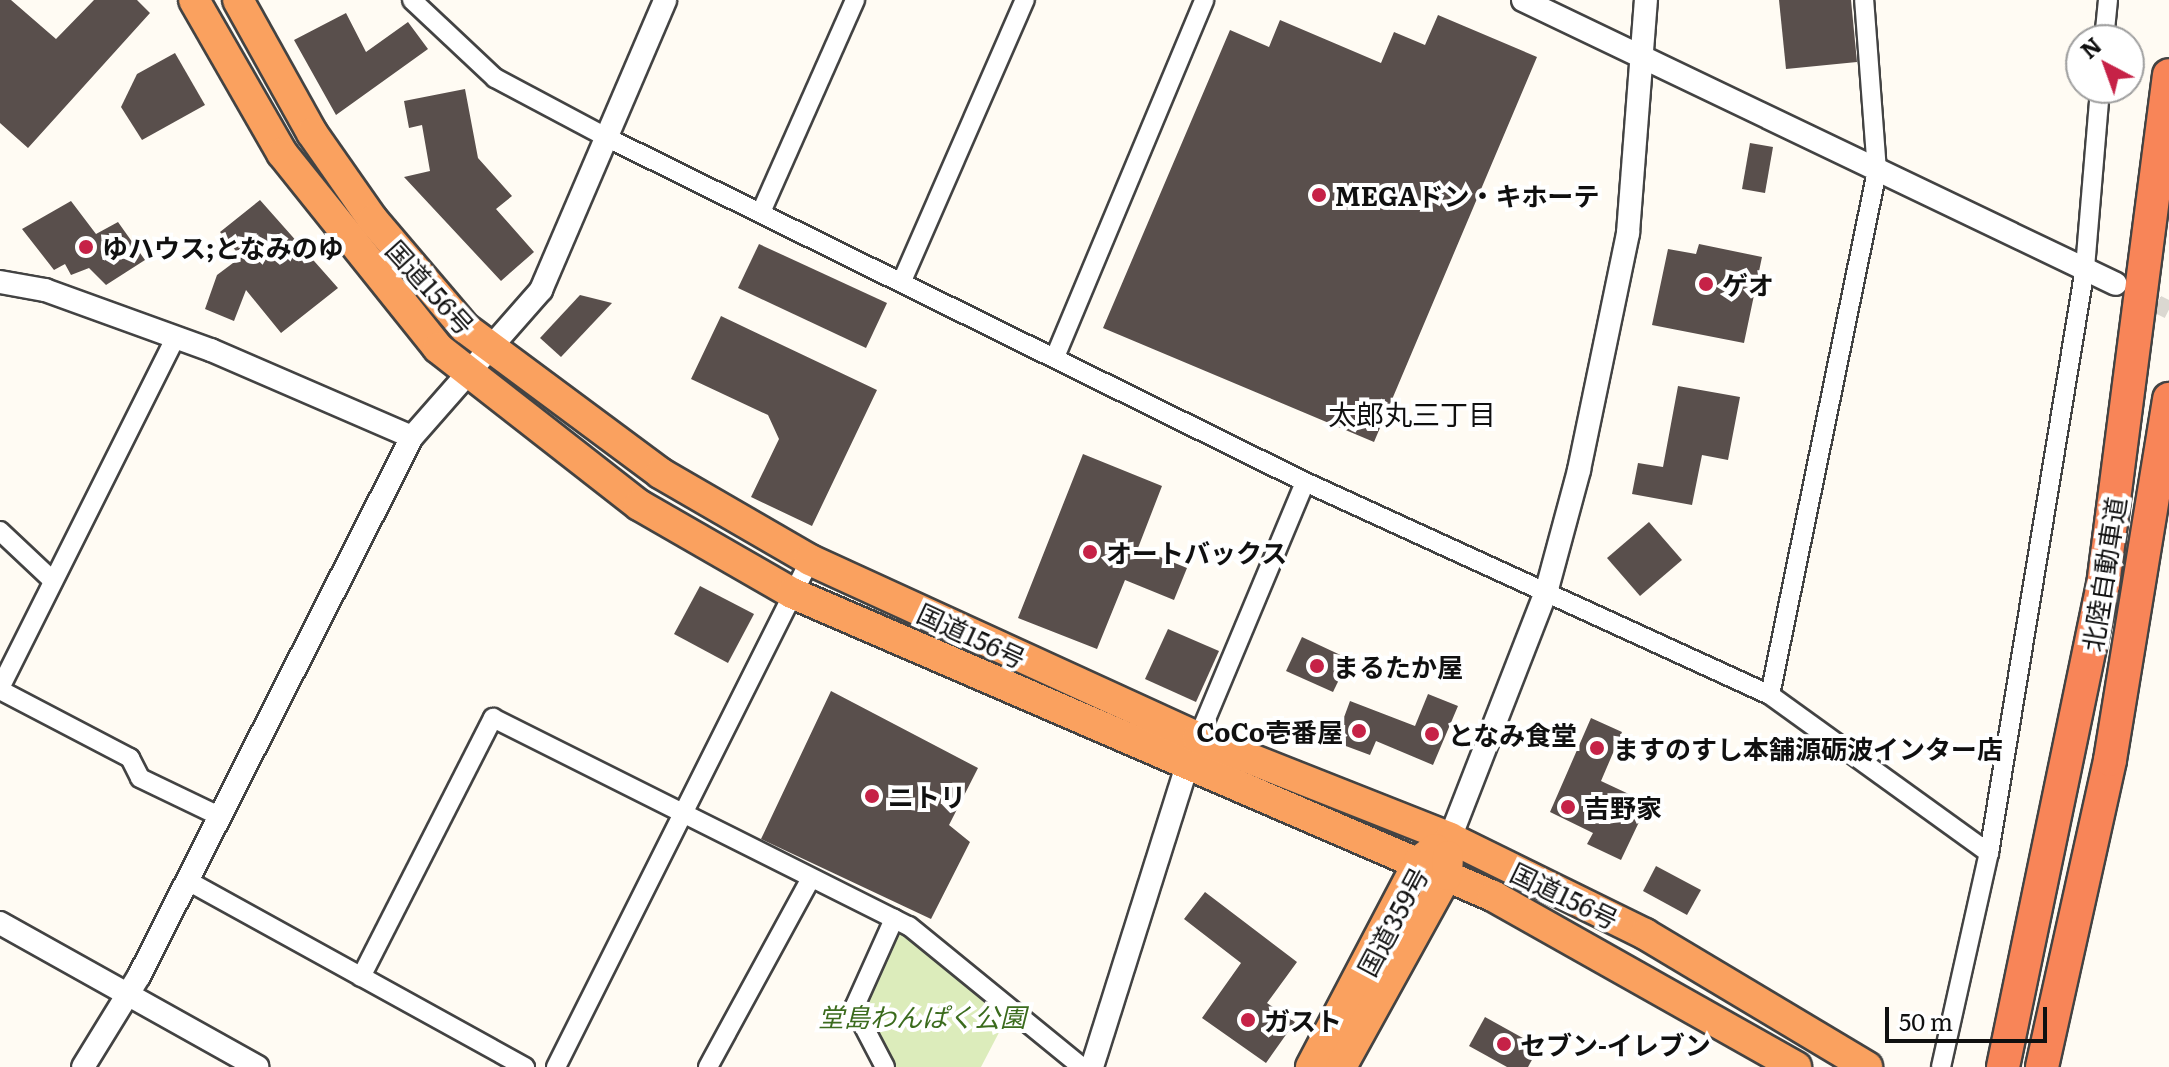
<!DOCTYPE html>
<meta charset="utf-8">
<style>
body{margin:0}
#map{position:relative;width:2169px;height:1067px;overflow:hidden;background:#fffbf3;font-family:Literata,"Noto Sans JP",serif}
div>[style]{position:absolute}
.green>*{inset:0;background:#dcecbb}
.building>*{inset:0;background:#594f4c}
.minor-tunnel>*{height:18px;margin-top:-9px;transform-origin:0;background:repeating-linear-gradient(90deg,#dbd8d1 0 18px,transparent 0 27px)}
.roads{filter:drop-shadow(2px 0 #434343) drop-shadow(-2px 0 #434343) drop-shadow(0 2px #434343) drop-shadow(0 -2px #434343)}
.minor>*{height:18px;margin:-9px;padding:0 9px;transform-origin:9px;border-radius:9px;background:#fff}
.tertiary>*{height:22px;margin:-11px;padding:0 11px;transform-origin:11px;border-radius:11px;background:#fff}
.trunk>*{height:30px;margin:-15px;padding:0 15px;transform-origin:15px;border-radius:15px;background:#faa15f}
.motorway>*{height:32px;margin:-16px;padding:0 16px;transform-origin:16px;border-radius:16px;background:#f88558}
.dots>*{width:22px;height:22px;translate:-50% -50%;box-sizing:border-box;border:4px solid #fff;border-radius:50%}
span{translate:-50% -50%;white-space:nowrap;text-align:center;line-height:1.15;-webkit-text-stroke:8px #fff;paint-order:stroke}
.poi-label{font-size:26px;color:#101010;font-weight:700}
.left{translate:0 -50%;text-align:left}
.right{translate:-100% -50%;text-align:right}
.street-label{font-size:26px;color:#101010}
.park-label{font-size:26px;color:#3b6b1d;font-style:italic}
.neighbourhood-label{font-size:28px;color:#101010}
.north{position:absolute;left:2065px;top:24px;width:80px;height:80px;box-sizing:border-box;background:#fff;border:2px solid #9f9f9f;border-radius:50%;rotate:319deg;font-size:22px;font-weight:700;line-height:32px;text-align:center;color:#101010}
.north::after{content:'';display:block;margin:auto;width:28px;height:36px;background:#c62247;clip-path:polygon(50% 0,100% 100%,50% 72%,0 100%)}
.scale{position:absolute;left:1885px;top:1007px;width:162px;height:36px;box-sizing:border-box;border:4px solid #101010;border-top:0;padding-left:10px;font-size:24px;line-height:28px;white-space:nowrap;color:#101010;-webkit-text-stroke:6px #fff;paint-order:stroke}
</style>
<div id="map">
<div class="green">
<i style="clip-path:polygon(897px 927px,1006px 1019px,981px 1067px,893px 1067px,860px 1008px)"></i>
</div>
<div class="building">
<i style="clip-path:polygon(0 0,11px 0,56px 39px,94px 0,137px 0,150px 13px,28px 148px,0 123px)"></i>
<i style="clip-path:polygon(1779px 0,1851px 0,1857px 62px,1786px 69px)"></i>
<i style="clip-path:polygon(346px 13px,366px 52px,408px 22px,428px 49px,336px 115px,294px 40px)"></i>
<i style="clip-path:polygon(1438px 15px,1537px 57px,1374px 442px,1103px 328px,1230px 30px,1269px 47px,1280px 20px,1381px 63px,1394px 32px,1425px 45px)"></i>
<i style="clip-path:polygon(175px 53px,205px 105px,142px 140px,121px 107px,137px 74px)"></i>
<i style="clip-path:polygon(465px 89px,478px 158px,512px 196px,496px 209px,534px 252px,501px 281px,404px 177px,430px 171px,422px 125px,409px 128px,404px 101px)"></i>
<i style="clip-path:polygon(1750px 143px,1773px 147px,1765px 193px,1742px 189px)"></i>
<i style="clip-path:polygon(260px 200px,338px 288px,281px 333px,246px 290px,234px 321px,205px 309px,217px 275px,241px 257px,220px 232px)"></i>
<i style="clip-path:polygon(71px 201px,96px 234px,118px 222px,145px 260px,106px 285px,89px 268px,71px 275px,65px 264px,54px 270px,22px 229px)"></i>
<i style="clip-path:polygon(759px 244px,887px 303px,866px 348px,738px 288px)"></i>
<i style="clip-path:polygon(1699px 244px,1762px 257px,1744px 343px,1652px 325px,1668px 249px,1696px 254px)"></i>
<i style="clip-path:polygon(580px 295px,612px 303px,561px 357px,540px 338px)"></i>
<i style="clip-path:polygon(721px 316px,877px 390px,812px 526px,751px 497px,779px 439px,768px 415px,691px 379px)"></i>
<i style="clip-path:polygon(1678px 386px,1740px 397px,1728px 460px,1702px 455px,1692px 505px,1632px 494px,1638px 463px,1663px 467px)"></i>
<i style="clip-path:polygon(1083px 454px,1162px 486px,1138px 548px,1187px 568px,1174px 600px,1125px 580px,1097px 649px,1018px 618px)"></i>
<i style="clip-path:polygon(1649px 522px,1682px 560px,1640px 596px,1607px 558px)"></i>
<i style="clip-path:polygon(700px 586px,754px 614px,728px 663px,674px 634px)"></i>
<i style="clip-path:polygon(1168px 629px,1219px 651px,1196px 702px,1145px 679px)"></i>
<i style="clip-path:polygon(1302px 637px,1349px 659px,1333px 692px,1286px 671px)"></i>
<i style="clip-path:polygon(831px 691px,978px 768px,949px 825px,970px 842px,931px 919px,761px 839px)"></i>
<i style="clip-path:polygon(1428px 694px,1458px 706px,1433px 765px,1376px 741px,1370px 755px,1335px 742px,1350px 701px,1415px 726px)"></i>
<i style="clip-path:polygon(1591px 718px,1622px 732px,1601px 781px,1648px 803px,1621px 860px,1587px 844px,1593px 833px,1550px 812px)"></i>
<i style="clip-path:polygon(1656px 866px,1701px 890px,1687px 915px,1643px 891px)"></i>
<i style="clip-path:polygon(1205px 892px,1297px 962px,1267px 1003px,1295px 1022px,1266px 1063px,1202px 1018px,1241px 963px,1184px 919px)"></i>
<i style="clip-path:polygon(1485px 1017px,1539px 1047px,1528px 1067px,1507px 1067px,1469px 1046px)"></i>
</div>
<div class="minor-tunnel">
<i style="left:2133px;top:292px;width:40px;rotate:26.6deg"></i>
</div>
<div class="roads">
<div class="minor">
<i style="left:412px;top:0;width:114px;rotate:43.2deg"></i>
<i style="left:495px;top:78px;width:126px;rotate:28deg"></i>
<i style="left:606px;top:137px;width:780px;rotate:26.27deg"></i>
<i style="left:1305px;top:482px;width:511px;rotate:24.61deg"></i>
<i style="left:1770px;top:695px;width:270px;rotate:35.8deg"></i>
<i style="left:1989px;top:853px;width:593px;rotate:-80.68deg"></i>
<i style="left:2085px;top:268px;width:181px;rotate:-85.2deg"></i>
<i style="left:2104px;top:40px;width:40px;rotate:-84.3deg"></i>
<i style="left:762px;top:210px;width:230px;rotate:-66.1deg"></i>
<i style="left:902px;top:281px;width:307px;rotate:-66.4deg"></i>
<i style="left:1055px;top:357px;width:387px;rotate:-67.3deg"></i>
<i style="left:0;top:531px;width:73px;rotate:43.3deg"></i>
<i style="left:0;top:688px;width:393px;rotate:-63.4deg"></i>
<i style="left:0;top:690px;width:147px;rotate:27.6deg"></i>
<i style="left:130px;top:758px;width:22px;rotate:63deg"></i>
<i style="left:140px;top:778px;width:90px;rotate:25.7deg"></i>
<i style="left:1770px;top:695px;width:535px;rotate:-78.46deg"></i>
<i style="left:1877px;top:171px;width:171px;rotate:-94.3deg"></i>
<i style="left:1198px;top:738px;width:277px;rotate:-67.3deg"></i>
<i style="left:188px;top:881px;width:385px;rotate:28.9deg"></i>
<i style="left:361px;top:977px;width:291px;rotate:-63deg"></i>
<i style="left:493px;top:718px;width:465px;rotate:26.6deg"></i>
<i style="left:909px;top:926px;width:223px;rotate:39.2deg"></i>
<i style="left:556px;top:1067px;width:567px;rotate:-63.39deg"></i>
<i style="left:708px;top:1067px;width:213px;rotate:-61.4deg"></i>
<i style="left:885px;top:1067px;width:67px;rotate:-117.7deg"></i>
<i style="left:854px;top:1008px;width:98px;rotate:-65.8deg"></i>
<i style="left:1941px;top:1067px;width:219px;rotate:-77.4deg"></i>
</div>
<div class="tertiary">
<i style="left:1523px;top:0;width:657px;rotate:25.59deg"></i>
<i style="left:0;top:282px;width:46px;rotate:10.1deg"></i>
<i style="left:45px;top:290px;width:177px;rotate:19.9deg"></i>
<i style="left:211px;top:350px;width:219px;rotate:23.4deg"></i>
<i style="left:412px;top:437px;width:196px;rotate:-48.7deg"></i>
<i style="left:541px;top:290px;width:315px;rotate:-66.8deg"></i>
<i style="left:1450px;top:838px;width:267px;rotate:-68.7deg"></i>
<i style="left:1547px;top:589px;width:123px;rotate:-74.9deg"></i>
<i style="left:1579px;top:470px;width:242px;rotate:-78.3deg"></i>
<i style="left:1628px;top:233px;width:234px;rotate:-85.6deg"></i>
<i style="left:0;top:923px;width:295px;rotate:29.2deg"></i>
<i style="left:83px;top:1067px;width:107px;rotate:-58.4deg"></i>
<i style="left:139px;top:976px;width:604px;rotate:-63.14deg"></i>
<i style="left:1092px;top:1067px;width:317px;rotate:-72.5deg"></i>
</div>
<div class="trunk">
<i style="left:194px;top:0;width:177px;rotate:60.1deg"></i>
<i style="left:282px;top:153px;width:250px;rotate:51.3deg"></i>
<i style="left:438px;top:348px;width:255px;rotate:38deg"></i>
<i style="left:639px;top:505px;width:177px;rotate:29.9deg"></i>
<i style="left:792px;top:593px;width:764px;rotate:23.38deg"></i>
<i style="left:1493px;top:896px;width:348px;rotate:29.4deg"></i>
<i style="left:238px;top:0;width:152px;rotate:60.9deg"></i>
<i style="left:312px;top:133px;width:106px;rotate:55deg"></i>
<i style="left:373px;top:220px;width:142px;rotate:49.6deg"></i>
<i style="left:465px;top:328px;width:243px;rotate:36.6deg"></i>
<i style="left:660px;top:473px;width:173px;rotate:30.1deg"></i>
<i style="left:810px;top:560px;width:427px;rotate:24.6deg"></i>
<i style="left:1198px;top:738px;width:271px;rotate:21.6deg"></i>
<i style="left:1450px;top:838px;width:217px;rotate:26.2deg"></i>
<i style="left:1645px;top:934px;width:259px;rotate:30.9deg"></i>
<i style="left:1311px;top:1067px;width:233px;rotate:-62.3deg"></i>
<i style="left:1419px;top:861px;width:20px;rotate:-37deg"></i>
<i style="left:1341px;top:1067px;width:219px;rotate:-61.1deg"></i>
<i style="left:1447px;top:875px;width:19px;rotate:-87deg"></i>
</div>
<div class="motorway">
<i style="left:2003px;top:1067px;width:492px;rotate:-78.3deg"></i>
<i style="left:2103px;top:585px;width:514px;rotate:-82.63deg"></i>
<i style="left:2042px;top:1067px;width:314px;rotate:-77.5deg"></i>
<i style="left:2110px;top:760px;width:366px;rotate:-80.7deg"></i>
</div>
</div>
<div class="dots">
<i style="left:1319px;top:195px;background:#c62247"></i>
<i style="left:86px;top:247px;background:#c62247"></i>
<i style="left:1706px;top:284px;background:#c62247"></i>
<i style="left:1090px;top:552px;background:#c62247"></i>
<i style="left:1317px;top:666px;background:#c62247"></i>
<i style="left:1359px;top:731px;background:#c62247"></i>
<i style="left:1432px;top:734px;background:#c62247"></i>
<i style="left:1597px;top:748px;background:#c62247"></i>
<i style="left:872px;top:796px;background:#c62247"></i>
<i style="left:1568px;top:807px;background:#c62247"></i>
<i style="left:1248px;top:1020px;background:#c62247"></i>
<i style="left:1504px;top:1044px;background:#c62247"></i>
</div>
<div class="poi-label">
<span class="left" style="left:1335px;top:195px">MEGAドン・キホーテ</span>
<span class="left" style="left:102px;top:247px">ゆハウス;となみのゆ</span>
<span class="left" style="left:1722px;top:284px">ゲオ</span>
<span class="left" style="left:1106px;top:552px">オートバックス</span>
<span class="left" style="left:1333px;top:666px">まるたか屋</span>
<span class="right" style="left:1343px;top:731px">CoCo壱番屋</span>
<span class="left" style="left:1448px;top:734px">となみ食堂</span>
<span class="left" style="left:1613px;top:748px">ますのすし本舗源砺波インター店</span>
<span class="left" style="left:888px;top:796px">ニトリ</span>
<span class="left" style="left:1584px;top:807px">吉野家</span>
<span class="left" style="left:1264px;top:1020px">ガスト</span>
<span class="left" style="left:1520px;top:1044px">セブン-イレブン</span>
</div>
<div class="street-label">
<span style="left:431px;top:287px;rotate:48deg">国道156号</span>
<span style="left:2103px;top:574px;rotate:-81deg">北陸自動車道</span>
<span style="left:972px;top:635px;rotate:25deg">国道156号</span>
<span style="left:1565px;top:895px;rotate:26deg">国道156号</span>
<span style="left:1392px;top:921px;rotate:-62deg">国道359号</span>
</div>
<div class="park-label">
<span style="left:922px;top:1016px">堂島わんぱく公園</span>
</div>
<div class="neighbourhood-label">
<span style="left:1412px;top:413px">太郎丸三丁目</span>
</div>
<div class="north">N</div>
<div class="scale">50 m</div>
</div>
